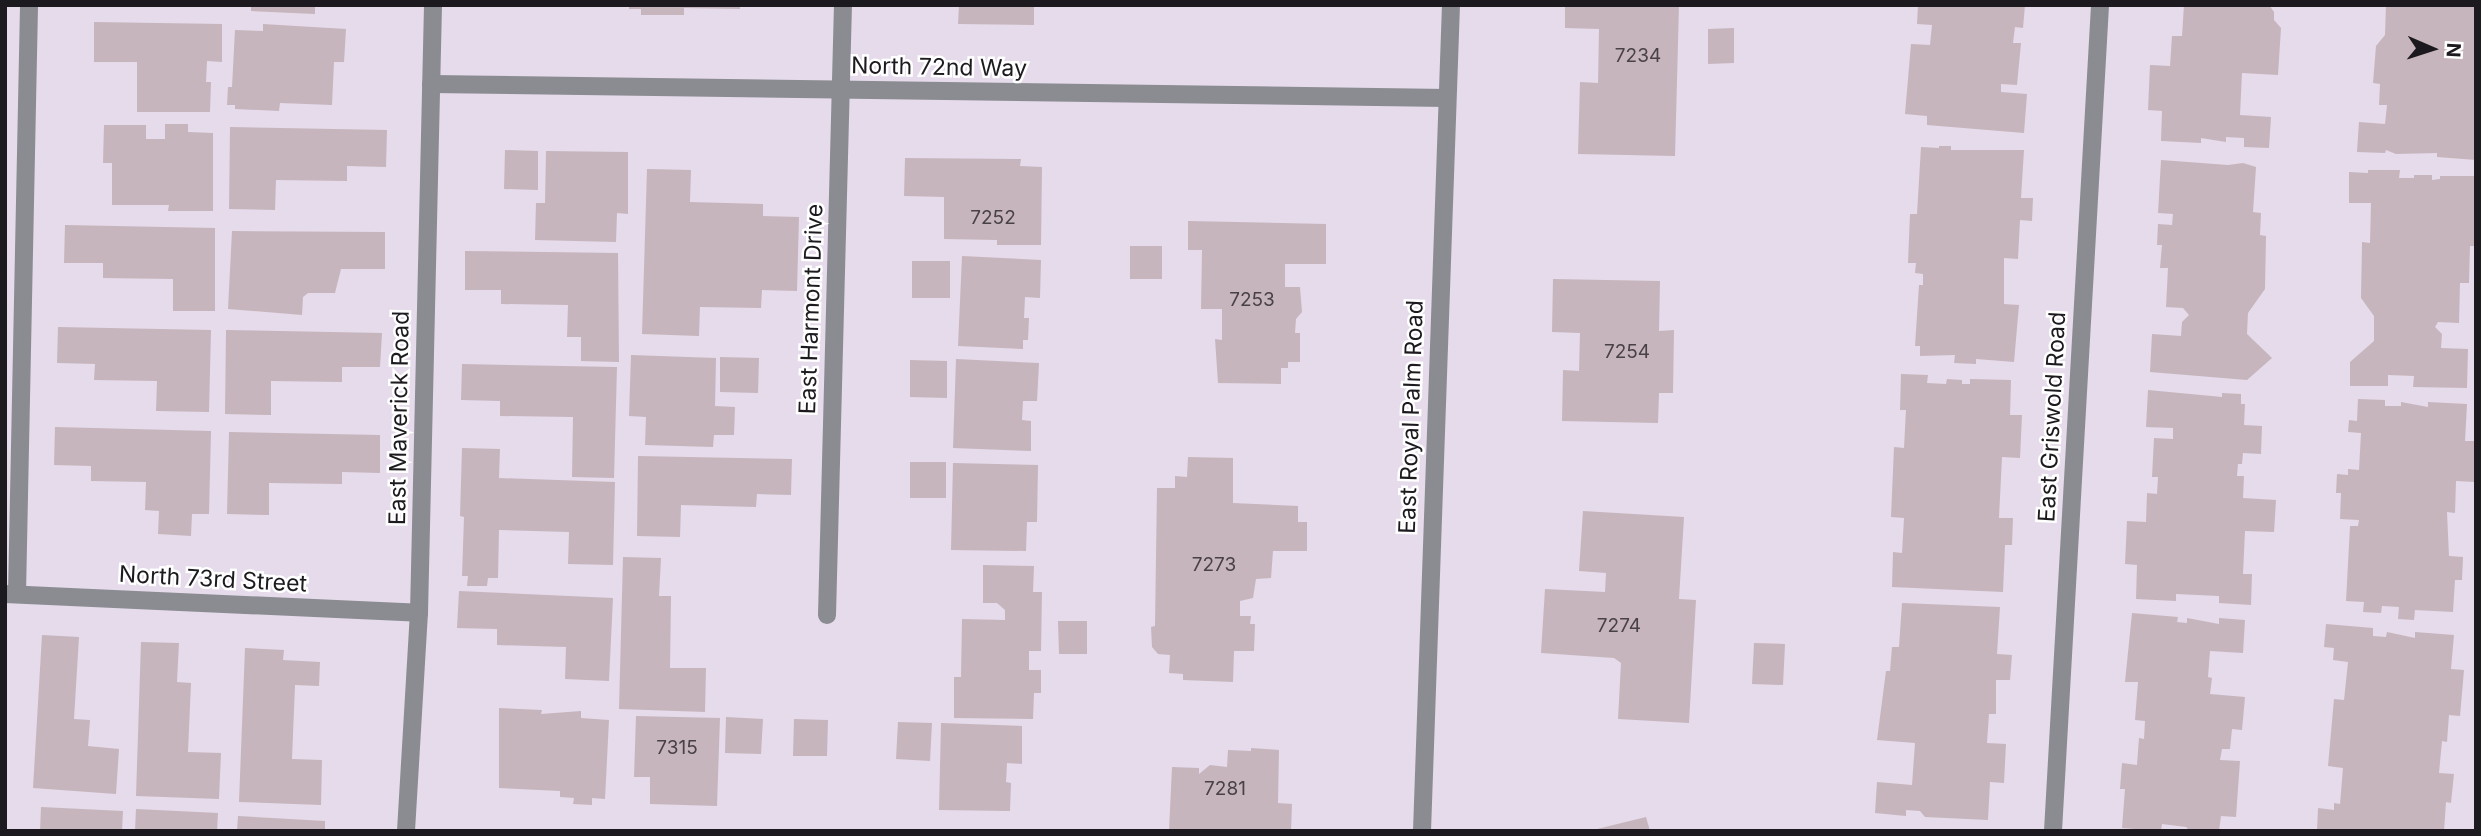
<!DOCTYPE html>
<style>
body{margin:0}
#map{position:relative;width:2481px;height:836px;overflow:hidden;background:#e5dbea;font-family:Inter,sans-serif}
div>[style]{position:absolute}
.building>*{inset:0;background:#c7b5bd}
.minor>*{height:18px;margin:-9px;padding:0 9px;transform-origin:9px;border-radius:9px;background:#8b8b92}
span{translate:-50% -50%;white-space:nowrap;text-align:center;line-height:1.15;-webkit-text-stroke:5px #fff;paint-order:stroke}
.number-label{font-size:19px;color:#484146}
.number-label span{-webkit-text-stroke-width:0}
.street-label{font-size:23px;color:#1d1a1f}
.frame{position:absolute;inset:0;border:7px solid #1d1a1f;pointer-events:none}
.north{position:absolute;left:2397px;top:14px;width:70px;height:70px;-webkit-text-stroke:5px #fff;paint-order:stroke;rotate:93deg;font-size:19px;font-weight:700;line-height:28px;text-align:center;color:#1d1a1f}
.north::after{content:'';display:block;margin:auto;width:24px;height:32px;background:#1d1a1f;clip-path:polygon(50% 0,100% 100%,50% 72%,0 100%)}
</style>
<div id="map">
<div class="building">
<i style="clip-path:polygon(251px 5px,315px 5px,315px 14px,251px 11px)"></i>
<i style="clip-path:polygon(629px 5px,740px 5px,740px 9px,684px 8px,684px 15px,641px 15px,641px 9px,629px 9px)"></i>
<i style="clip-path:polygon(959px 5px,1034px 5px,1034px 25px,958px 24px)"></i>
<i style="clip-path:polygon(1565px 5px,1679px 5px,1675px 156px,1578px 154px,1580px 82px,1598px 83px,1599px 29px,1565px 28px)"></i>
<i style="clip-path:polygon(1918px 5px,2025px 5px,2023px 28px,2015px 27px,2013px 43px,2021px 43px,2017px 85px,2001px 84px,2001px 92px,2027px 94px,2024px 133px,1927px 125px,1927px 116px,1905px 114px,1911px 44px,1930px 45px,1932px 25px,1917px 24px)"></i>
<i style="clip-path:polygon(2184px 5px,2269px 5px,2274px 12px,2274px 20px,2281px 28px,2278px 75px,2242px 73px,2240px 115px,2271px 117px,2269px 148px,2244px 147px,2244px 138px,2226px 137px,2226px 142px,2201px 138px,2201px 143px,2161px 141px,2162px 111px,2148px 110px,2150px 65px,2170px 66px,2172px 36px,2182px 36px)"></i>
<i style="clip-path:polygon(2386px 5px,2476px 5px,2476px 160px,2437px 157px,2437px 153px,2396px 154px,2386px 150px,2385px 153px,2357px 152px,2359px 122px,2385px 124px,2387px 105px,2379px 105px,2380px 84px,2373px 83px,2376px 46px,2385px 35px)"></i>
<i style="clip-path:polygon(94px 22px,222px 24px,222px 62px,207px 61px,206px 82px,211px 82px,210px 112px,137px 112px,137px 62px,94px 62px)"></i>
<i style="clip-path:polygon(263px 24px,346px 29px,344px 62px,334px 62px,332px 105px,280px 103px,279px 111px,235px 109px,235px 105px,227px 105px,228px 87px,232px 87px,235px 30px,263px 31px)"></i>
<i style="clip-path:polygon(1734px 28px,1734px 63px,1708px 64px,1708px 29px)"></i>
<i style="clip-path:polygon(165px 124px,188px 124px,188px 132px,213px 133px,213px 211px,168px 211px,169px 205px,112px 205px,112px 163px,103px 163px,104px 125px,146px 125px,146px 139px,165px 139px)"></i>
<i style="clip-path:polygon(230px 127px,387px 130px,386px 167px,347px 166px,347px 181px,276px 180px,275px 210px,229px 209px)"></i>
<i style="clip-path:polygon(1939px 146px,1951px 146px,1951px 150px,2024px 150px,2021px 198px,2033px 198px,2032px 221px,2020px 220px,2018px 259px,2004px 258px,2004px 304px,2019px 305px,2014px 362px,1976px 359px,1976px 364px,1954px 363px,1955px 355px,1920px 356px,1920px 346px,1915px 346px,1919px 285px,1923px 285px,1923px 274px,1915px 273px,1916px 263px,1908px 263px,1910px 214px,1917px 214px,1921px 147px,1939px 148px)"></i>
<i style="clip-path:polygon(505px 150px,538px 151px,538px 190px,504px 189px)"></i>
<i style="clip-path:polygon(546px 151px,628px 152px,628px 214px,617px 213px,616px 242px,535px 240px,536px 203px,545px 203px)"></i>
<i style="clip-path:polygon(905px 158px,1021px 159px,1020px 166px,1042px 167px,1041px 245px,997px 245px,997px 240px,944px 239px,944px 197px,904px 196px)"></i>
<i style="clip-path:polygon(2161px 160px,2228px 165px,2243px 163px,2256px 167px,2253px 212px,2261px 213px,2260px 235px,2266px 236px,2265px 289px,2248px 313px,2247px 334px,2272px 358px,2247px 380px,2150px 372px,2152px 334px,2181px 336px,2182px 322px,2189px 315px,2183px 308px,2166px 307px,2168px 268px,2160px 268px,2162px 245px,2157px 245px,2158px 224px,2172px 225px,2173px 214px,2158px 213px)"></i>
<i style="clip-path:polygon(647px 169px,691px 170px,690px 202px,763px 204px,763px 216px,799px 217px,797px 291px,762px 290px,761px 308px,700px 307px,699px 336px,642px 334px)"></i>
<i style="clip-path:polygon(2368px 170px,2400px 170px,2399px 178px,2414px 178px,2414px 175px,2432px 175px,2432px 180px,2440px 179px,2440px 176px,2476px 176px,2476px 246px,2470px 246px,2469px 283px,2460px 283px,2459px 323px,2438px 322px,2435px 327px,2442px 334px,2441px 348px,2468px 349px,2467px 388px,2413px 387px,2414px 376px,2388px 375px,2388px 386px,2350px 386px,2350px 362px,2374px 341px,2374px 316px,2361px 298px,2362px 242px,2370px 243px,2371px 203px,2349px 203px,2349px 172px,2368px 173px)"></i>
<i style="clip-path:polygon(1188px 221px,1326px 224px,1326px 264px,1285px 264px,1285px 287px,1300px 287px,1302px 312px,1296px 319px,1295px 333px,1300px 333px,1300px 362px,1288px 362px,1288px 368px,1281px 368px,1281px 384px,1218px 383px,1215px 339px,1222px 340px,1222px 309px,1201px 309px,1202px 250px,1188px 250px)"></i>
<i style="clip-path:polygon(65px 225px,215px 228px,215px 311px,173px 311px,173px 279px,103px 278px,103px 263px,64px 263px)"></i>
<i style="clip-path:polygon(232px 231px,385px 232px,385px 269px,341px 269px,335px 293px,308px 293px,303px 297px,302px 315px,228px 309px)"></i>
<i style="clip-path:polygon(1130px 246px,1162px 246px,1162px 279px,1130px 279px)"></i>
<i style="clip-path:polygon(465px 251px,618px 253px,619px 362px,581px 361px,581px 337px,567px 337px,568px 305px,501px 304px,501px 290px,465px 290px)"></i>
<i style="clip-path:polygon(962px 256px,1041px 260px,1040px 298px,1025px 297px,1024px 318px,1029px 318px,1028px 340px,1023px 340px,1023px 349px,958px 346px)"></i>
<i style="clip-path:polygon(912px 261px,950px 261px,950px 298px,912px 298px)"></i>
<i style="clip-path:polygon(1553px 279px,1660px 281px,1659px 331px,1674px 330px,1673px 393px,1659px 393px,1658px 423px,1562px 421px,1563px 370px,1579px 371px,1580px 333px,1552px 332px)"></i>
<i style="clip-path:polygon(58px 327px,211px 330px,209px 412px,156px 411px,157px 381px,94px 380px,95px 364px,57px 363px)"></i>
<i style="clip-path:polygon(226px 330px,382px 333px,380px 367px,342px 367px,342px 382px,271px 381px,271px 415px,225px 414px)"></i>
<i style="clip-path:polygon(631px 355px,716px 358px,715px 406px,735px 407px,734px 435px,714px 435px,713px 447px,645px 445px,646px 417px,629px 416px)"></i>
<i style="clip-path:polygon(720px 357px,759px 358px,758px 393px,720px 392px)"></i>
<i style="clip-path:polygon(956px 359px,1039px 363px,1037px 401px,1023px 401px,1022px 420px,1031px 421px,1031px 451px,953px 448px)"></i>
<i style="clip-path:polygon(910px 360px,947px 361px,947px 398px,910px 397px)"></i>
<i style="clip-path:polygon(462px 364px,617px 367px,614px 478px,572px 477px,573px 417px,500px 416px,500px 401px,461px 400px)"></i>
<i style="clip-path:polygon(1901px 374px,1928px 375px,1927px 383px,1946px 384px,1947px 379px,1962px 380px,1962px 384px,1970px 384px,1970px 379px,2011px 380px,2010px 415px,2022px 415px,2020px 458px,2002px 457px,1999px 518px,2013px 518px,2012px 545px,2005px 545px,2003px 592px,1892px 587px,1893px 552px,1902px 553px,1904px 518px,1891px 517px,1894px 447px,1904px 448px,1906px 410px,1900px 410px)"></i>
<i style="clip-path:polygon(2148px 390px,2222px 397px,2222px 393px,2241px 394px,2241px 404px,2245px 404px,2244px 425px,2262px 426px,2261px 454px,2243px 453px,2242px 464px,2238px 464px,2237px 476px,2244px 476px,2243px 498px,2276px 500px,2274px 532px,2245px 531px,2243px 574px,2252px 574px,2251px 605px,2219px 603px,2219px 596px,2176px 594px,2176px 601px,2136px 599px,2137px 565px,2125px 564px,2127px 521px,2146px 522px,2147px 493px,2157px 494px,2158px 477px,2152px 477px,2154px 438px,2173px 439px,2173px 428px,2146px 427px)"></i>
<i style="clip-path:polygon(2358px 399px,2385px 400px,2385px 406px,2401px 406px,2401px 402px,2428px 407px,2428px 402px,2467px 404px,2465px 441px,2476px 441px,2475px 482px,2456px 481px,2455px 513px,2447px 512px,2449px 556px,2463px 557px,2462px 580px,2455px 580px,2453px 612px,2415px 610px,2414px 620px,2398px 619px,2399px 607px,2382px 606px,2381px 613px,2363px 612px,2364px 602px,2346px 601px,2350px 526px,2358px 526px,2359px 520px,2340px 519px,2341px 493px,2336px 493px,2337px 474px,2348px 475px,2348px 469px,2359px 470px,2361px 433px,2348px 432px,2349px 420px,2357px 421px)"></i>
<i style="clip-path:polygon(55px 427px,211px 431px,209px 514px,192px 514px,191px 536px,158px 534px,159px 511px,145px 510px,146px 482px,91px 481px,91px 466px,54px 465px)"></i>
<i style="clip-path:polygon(229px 432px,380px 435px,380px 473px,342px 472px,342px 484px,269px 483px,269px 515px,227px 514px)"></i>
<i style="clip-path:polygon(462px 448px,500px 449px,499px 478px,615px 482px,613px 565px,568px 564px,569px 532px,499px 530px,498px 578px,488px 578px,487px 586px,467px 586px,468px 576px,462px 576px,464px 517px,460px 516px)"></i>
<i style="clip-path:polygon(638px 456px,792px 459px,791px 495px,757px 494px,756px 507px,681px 505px,680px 537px,637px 536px)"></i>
<i style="clip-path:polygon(1188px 457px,1233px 458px,1233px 503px,1298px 506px,1298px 522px,1307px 522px,1307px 551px,1273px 551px,1271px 578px,1256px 579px,1253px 598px,1240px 601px,1240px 616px,1251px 616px,1250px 624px,1255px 624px,1254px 651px,1234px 651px,1233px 682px,1183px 680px,1183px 674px,1169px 673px,1170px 655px,1158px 654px,1152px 647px,1151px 627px,1155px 626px,1157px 488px,1175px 488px,1175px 476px,1187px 477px)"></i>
<i style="clip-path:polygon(910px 462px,946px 462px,946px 498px,910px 498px)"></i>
<i style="clip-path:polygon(953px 463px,1038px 465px,1037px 522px,1027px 522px,1026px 551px,951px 550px)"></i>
<i style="clip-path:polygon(1583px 511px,1684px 517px,1679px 599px,1696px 600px,1689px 723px,1618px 719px,1621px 663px,1614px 658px,1541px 653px,1545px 589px,1605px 592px,1606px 573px,1579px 571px)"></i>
<i style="clip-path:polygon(623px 557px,661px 558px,659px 596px,671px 596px,670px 668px,706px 668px,705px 712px,619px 709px)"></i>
<i style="clip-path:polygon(983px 565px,1034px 566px,1033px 592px,1042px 592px,1041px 651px,1029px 651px,1029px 670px,1041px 670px,1041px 693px,1034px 693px,1033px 719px,954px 718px,954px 677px,961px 677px,962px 619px,1005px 620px,1005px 610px,997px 603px,983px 603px)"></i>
<i style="clip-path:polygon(459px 591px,613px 598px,609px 681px,565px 679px,566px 647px,497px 645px,497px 629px,457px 628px)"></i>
<i style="clip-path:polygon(1902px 603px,2000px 607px,1997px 654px,2012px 655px,2010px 680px,1996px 680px,1996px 714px,1989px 714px,1987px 743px,2006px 744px,2004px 783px,1990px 782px,1988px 820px,1925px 817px,1920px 811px,1906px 810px,1906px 816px,1875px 813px,1877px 782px,1912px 785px,1915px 743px,1877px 740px,1886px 671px,1890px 671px,1892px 647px,1899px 647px)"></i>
<i style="clip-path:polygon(2132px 613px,2178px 617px,2177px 622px,2187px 623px,2187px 618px,2219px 624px,2219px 618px,2245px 620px,2243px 653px,2210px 651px,2208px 677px,2212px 678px,2210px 694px,2245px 697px,2242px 730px,2232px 729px,2230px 749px,2222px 749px,2220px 760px,2240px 761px,2236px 817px,2221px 816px,2219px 831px,2189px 830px,2186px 827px,2162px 824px,2161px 831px,2122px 828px,2125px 789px,2120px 789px,2122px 763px,2137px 765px,2139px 738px,2144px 739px,2145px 721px,2135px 720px,2138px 682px,2125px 682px)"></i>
<i style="clip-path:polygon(1058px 621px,1087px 621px,1087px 654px,1059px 654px)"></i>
<i style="clip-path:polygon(2326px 624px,2373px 628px,2373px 636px,2386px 637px,2387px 632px,2415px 638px,2415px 632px,2454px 635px,2451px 669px,2464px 670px,2460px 716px,2449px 715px,2447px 742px,2442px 741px,2439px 773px,2454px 774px,2451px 803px,2446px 802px,2444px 831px,2317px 831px,2318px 808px,2334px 810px,2334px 803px,2340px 804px,2343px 768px,2328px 766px,2334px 699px,2344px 700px,2348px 662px,2333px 660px,2334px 648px,2324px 647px)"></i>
<i style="clip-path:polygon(42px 635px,79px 637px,74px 719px,90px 720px,88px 746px,119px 749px,116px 794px,33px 788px)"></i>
<i style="clip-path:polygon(141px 642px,179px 643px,177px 682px,191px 683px,188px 752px,221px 753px,219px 799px,136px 796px)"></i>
<i style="clip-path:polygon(1754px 643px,1785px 644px,1783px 685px,1752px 684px)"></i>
<i style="clip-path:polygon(245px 648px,284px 650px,283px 660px,320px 662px,319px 686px,295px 685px,292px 759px,322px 760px,321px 805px,239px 802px)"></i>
<i style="clip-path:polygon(499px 708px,542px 710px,541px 714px,581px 711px,581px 718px,609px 720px,605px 799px,592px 798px,592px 805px,573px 804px,574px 798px,560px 797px,560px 791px,499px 788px)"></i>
<i style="clip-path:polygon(636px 716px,720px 718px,717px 806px,650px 804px,650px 777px,634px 777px)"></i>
<i style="clip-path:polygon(726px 717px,763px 719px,761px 754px,725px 753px)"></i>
<i style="clip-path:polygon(794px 719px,828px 720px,827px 756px,793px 756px)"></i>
<i style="clip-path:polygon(898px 722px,932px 723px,930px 761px,896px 759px)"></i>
<i style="clip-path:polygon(941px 723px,1022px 726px,1022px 764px,1007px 763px,1006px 782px,1011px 783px,1010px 811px,939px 810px)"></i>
<i style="clip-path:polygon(1251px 748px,1279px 750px,1278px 803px,1292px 804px,1291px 831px,1169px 831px,1172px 767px,1199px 768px,1199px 774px,1210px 765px,1227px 767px,1228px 750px,1251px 751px)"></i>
<i style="clip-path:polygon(41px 807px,123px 811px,122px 831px,40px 831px)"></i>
<i style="clip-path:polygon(136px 809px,218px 813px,217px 831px,135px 831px)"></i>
<i style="clip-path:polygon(238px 816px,325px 821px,325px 831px,237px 831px)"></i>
<i style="clip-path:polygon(1646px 817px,1650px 831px,1594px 831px,1593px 830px)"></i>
</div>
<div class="minor">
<i style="left:431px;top:84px;width:1016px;rotate:0.79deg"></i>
<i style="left:5px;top:594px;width:414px;rotate:2.6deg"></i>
<i style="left:17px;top:594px;width:589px;rotate:-88.83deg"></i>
<i style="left:827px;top:615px;width:610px;rotate:-88.5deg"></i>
<i style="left:406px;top:831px;width:218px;rotate:-86.6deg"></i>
<i style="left:419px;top:613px;width:608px;rotate:-88.68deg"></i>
<i style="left:1422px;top:831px;width:827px;rotate:-87.99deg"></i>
<i style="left:2053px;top:831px;width:827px;rotate:-86.74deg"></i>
</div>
<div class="number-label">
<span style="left:1638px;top:56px">7234</span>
<span style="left:993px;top:218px">7252</span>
<span style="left:1252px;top:300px">7253</span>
<span style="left:1627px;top:352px">7254</span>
<span style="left:1214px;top:565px">7273</span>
<span style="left:1619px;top:626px">7274</span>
<span style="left:677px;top:748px">7315</span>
<span style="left:1225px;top:789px">7281</span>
</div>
<div class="street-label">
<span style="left:939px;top:67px;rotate:1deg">North 72nd Way</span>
<span style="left:811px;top:309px;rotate:-88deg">East Harmont Drive</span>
<span style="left:1411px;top:417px;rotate:-88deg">East Royal Palm Road</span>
<span style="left:2052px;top:417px;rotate:-87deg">East Griswold Road</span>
<span style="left:399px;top:418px;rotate:-89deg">East Maverick Road</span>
<span style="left:213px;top:579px;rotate:3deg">North 73rd Street</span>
</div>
<div class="frame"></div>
<div class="north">N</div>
</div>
